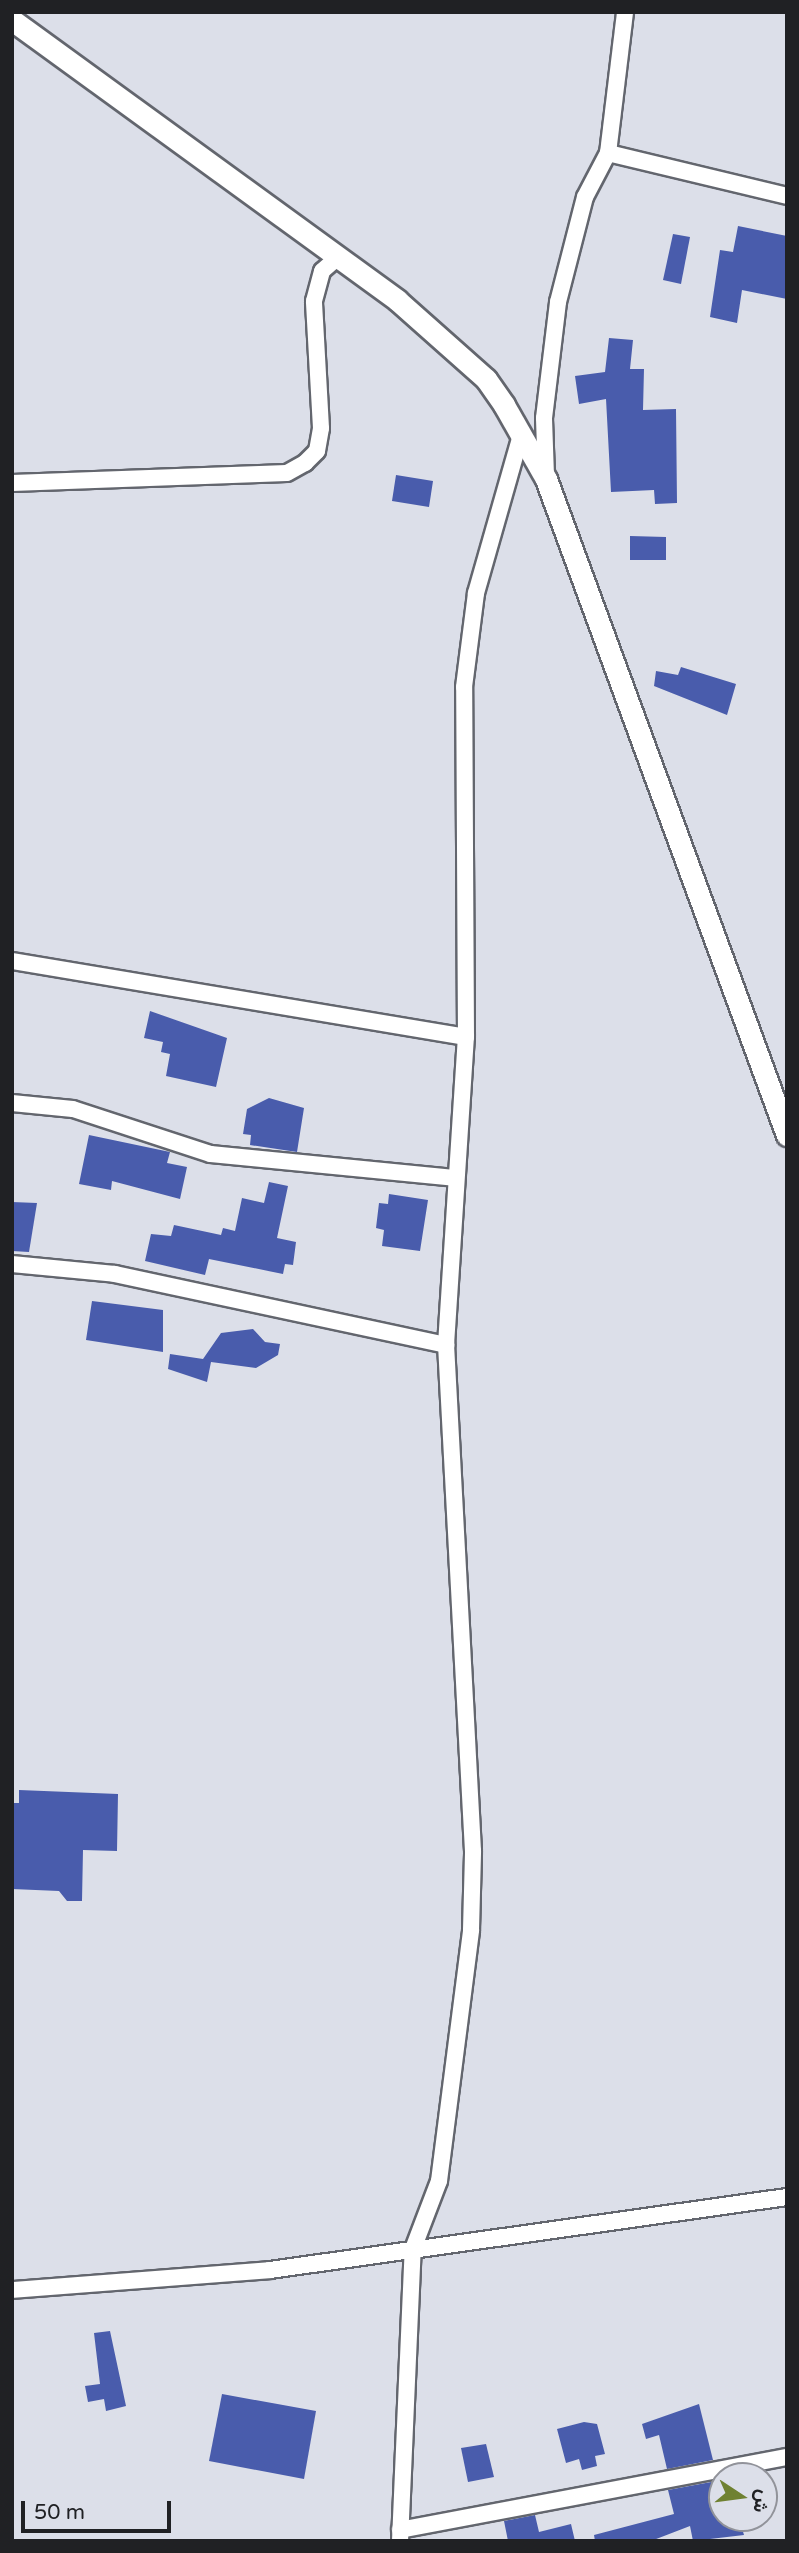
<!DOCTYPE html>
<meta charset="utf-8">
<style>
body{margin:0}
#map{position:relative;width:799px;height:2553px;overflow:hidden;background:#dcdfe9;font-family:"Varela Round",Vazirmatn,sans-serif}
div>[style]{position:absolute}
.building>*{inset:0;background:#495cac}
.roads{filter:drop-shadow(2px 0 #63666e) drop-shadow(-2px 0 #63666e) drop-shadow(0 2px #63666e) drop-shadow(0 -2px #63666e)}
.minor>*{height:16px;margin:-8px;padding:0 8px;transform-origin:8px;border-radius:8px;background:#fff}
.tertiary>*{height:21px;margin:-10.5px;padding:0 10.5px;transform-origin:10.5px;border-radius:10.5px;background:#fff}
span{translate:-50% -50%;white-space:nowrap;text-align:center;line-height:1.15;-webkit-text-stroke:7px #dcdfe9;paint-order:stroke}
.frame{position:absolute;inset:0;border:14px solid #202124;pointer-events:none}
.north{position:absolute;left:708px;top:2462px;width:70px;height:70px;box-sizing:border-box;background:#dcdfe9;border:2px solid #91939a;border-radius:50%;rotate:103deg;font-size:19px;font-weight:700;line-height:28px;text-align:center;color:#202124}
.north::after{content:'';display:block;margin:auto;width:24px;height:32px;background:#6f8131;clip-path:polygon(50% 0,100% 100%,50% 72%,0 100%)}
.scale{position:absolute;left:21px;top:2501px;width:150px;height:32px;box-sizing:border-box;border:4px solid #202124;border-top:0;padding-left:9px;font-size:21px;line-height:24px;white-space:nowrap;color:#202124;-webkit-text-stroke:5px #dcdfe9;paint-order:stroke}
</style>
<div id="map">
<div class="building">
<i style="clip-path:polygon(738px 226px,787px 236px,787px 299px,742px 290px,737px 323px,710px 317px,720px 250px,733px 252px)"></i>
<i style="clip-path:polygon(673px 234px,690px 237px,681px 284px,663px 280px)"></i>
<i style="clip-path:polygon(609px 338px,633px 340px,630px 369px,644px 369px,643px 410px,676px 409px,677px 503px,655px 504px,654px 490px,611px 492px,606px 399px,579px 404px,575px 376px,605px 372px)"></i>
<i style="clip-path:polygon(396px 475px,433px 481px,429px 507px,392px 501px)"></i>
<i style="clip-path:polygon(630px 536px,666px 537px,666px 560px,630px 560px)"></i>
<i style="clip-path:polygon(681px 667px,736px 684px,727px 715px,654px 686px,656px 671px,678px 675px)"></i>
<i style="clip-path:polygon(150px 1011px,227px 1038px,216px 1087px,166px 1076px,170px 1054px,161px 1052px,163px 1042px,144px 1038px)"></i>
<i style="clip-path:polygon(269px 1098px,304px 1108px,297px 1152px,250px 1145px,251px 1135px,243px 1134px,247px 1109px)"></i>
<i style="clip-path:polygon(89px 1135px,170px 1152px,167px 1163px,187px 1167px,180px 1199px,112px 1181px,111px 1190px,79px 1184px)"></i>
<i style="clip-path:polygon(269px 1182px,288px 1186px,277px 1238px,296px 1242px,293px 1265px,285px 1264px,283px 1274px,209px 1259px,205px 1275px,145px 1261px,151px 1234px,171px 1236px,174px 1225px,221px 1235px,223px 1228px,235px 1231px,242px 1198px,264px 1203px)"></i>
<i style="clip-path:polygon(389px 1194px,428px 1200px,420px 1251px,382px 1246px,384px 1230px,376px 1228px,379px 1203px,388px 1204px)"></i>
<i style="clip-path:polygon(12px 1202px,37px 1203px,29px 1252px,12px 1251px)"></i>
<i style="clip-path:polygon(92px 1301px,163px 1310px,163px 1352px,86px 1340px)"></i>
<i style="clip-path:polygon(253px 1329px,265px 1342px,280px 1344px,278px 1355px,256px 1368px,211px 1362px,207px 1382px,168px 1369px,170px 1354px,203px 1359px,221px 1333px)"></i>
<i style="clip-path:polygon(19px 1790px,118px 1794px,117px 1851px,83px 1850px,82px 1901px,67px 1901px,59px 1891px,12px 1889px,12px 1803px,19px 1803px)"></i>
<i style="clip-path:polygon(110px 2331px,126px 2406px,106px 2411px,104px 2399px,88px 2402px,85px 2386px,100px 2384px,94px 2333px)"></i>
<i style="clip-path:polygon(222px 2394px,316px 2411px,304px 2479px,209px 2461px)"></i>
<i style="clip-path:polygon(699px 2404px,713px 2460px,667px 2469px,659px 2435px,646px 2439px,642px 2424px)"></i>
<i style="clip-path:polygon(584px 2422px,597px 2424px,605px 2454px,595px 2456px,597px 2466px,582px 2470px,579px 2459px,566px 2463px,557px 2429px)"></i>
<i style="clip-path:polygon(486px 2444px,494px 2477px,468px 2482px,461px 2448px)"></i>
<i style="clip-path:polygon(722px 2480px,722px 2518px,739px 2518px,744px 2535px,693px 2541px,690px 2526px,651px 2541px,595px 2541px,594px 2535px,674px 2514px,668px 2490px)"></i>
<i style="clip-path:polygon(535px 2515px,539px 2532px,571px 2524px,575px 2541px,508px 2541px,504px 2521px)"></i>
</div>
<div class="roads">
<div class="minor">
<i style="left:608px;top:153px;width:184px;rotate:13.5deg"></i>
<i style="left:546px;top:476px;width:58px;rotate:-92deg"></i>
<i style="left:544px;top:418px;width:117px;rotate:-83.1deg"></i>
<i style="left:558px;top:302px;width:108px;rotate:-75.6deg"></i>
<i style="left:585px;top:197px;width:50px;rotate:-62.4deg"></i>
<i style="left:608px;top:153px;width:142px;rotate:-83.1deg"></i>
<i style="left:12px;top:483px;width:275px;rotate:-2.1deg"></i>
<i style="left:287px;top:473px;width:21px;rotate:-29deg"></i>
<i style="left:305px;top:463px;width:17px;rotate:-45deg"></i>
<i style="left:317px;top:451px;width:23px;rotate:-80deg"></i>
<i style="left:321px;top:428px;width:127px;rotate:-93.2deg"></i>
<i style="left:314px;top:301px;width:31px;rotate:-75deg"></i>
<i style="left:322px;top:271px;width:21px;rotate:-41deg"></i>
<i style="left:12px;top:961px;width:460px;rotate:9.5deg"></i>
<i style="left:12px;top:1103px;width:61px;rotate:5.6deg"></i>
<i style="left:73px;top:1109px;width:145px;rotate:18.1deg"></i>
<i style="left:211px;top:1154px;width:244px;rotate:5.6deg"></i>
<i style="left:12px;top:1264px;width:103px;rotate:5.5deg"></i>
<i style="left:115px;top:1274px;width:339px;rotate:12.1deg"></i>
<i style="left:12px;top:2290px;width:259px;rotate:-4.4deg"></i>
<i style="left:270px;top:2270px;width:522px;rotate:-8.04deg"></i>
<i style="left:400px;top:2530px;width:394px;rotate:-10.7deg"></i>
<i style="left:400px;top:2541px;width:292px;rotate:-87.5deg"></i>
<i style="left:413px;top:2249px;width:73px;rotate:-69.1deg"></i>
<i style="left:439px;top:2181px;width:253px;rotate:-82.7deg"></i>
<i style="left:471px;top:1930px;width:79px;rotate:-88.5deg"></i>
<i style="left:473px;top:1851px;width:507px;rotate:-93.05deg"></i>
<i style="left:446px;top:1345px;width:309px;rotate:-86.3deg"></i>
<i style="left:466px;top:1037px;width:350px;rotate:-90.3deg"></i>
<i style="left:464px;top:687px;width:95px;rotate:-82.7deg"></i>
<i style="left:476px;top:593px;width:164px;rotate:-74.1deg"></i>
</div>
<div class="tertiary">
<i style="left:12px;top:20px;width:476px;rotate:36deg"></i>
<i style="left:397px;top:300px;width:119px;rotate:41.6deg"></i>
<i style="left:486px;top:379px;width:32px;rotate:55deg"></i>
<i style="left:504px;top:405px;width:85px;rotate:60.4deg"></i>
<i style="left:546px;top:479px;width:699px;rotate:69.83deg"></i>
</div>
</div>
<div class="frame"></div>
<div class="north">ش</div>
<div class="scale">50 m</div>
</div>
